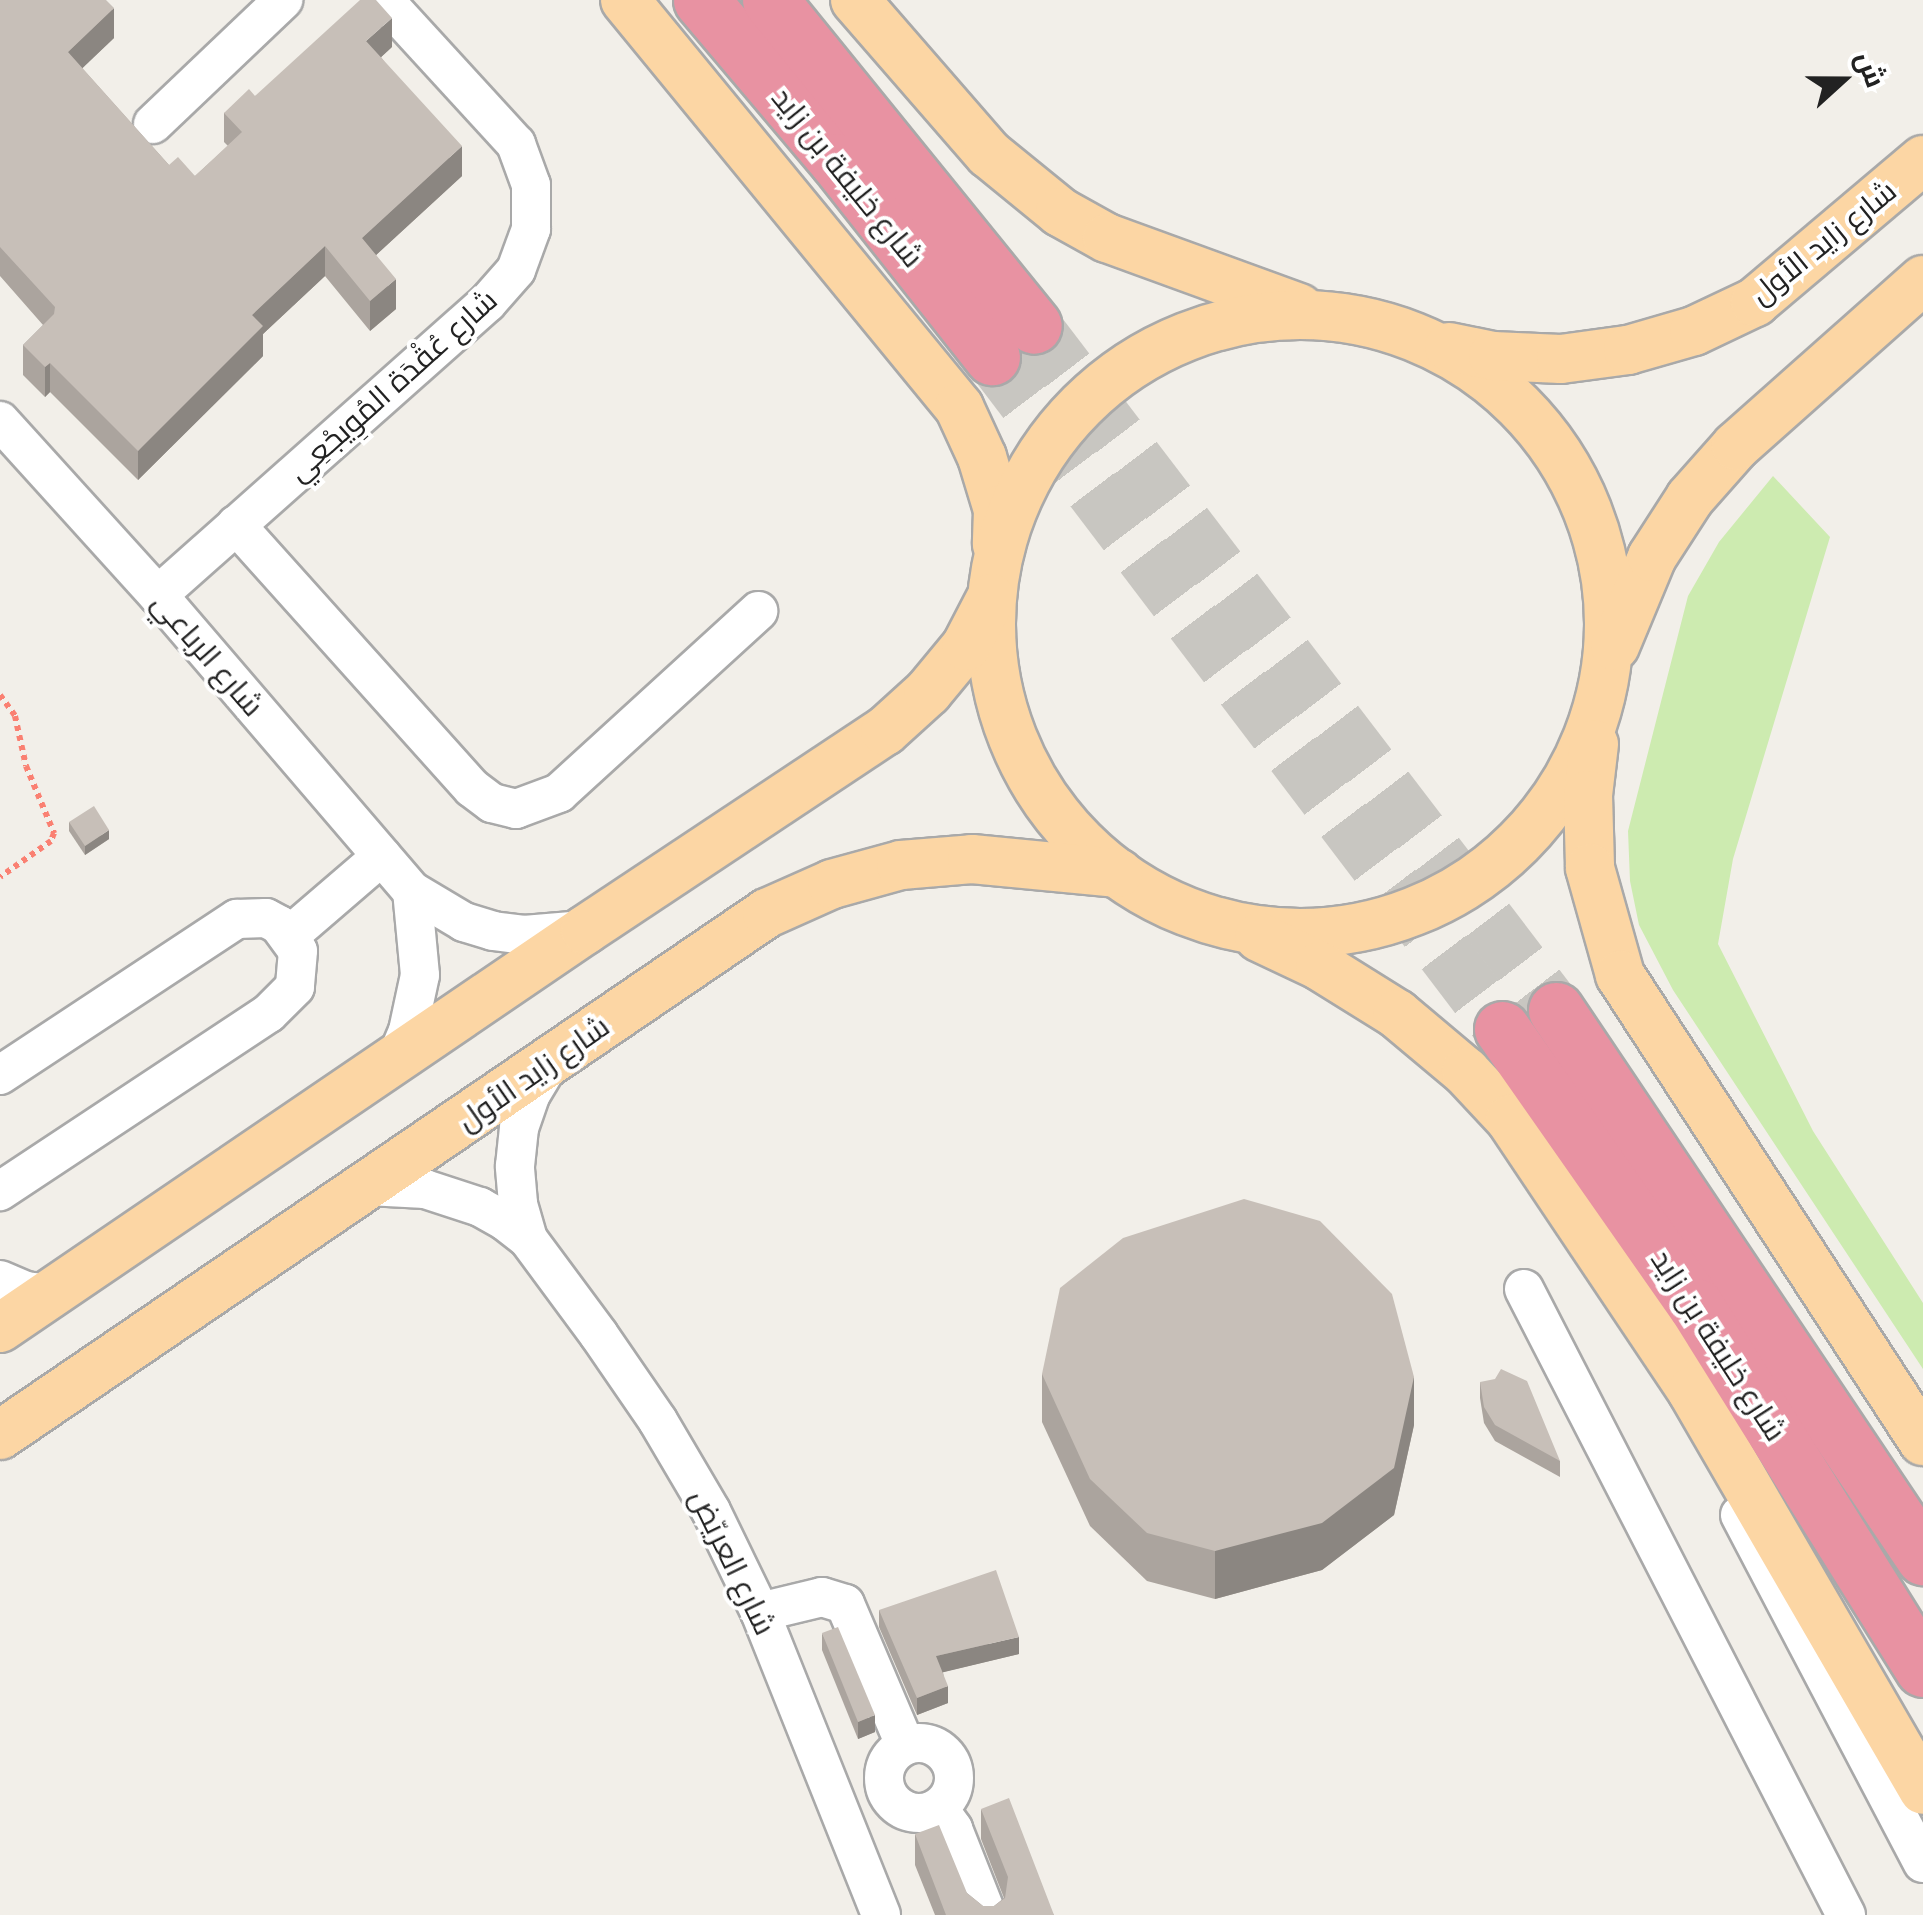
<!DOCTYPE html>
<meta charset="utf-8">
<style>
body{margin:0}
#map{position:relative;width:1923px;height:1915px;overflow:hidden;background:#f2efe9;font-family:"Golos Text",Cairo,sans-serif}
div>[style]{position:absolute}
.grass>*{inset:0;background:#cdebb0}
.highway-tunnel>*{height:55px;margin-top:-27.5px;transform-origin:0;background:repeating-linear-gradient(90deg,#c8c6c1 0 55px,transparent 0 83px)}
.path>*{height:6px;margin-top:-3px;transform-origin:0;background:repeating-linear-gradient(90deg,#fa8072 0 5px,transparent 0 10px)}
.roads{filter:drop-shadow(2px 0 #a9a9a9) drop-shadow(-2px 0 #a9a9a9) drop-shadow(0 2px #a9a9a9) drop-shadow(0 -2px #a9a9a9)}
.minor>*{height:38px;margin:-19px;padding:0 19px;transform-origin:19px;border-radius:19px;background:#fff}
.minor>.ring{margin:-19px;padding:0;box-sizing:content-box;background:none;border:38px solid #fff;border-radius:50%}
.major>*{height:48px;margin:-24px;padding:0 24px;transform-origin:24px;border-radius:24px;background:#fcd6a4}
.major>.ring{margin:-24px;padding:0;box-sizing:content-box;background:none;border:48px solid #fcd6a4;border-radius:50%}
.highway>*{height:55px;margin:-27.5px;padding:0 27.5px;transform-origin:27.5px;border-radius:27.5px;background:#e892a2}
.wall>*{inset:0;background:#aba49e}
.shaded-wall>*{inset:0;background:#8b8681}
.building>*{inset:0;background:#c7bfb8}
span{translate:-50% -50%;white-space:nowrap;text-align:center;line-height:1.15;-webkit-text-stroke:8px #fff;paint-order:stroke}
.street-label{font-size:30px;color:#222}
.north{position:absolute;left:1793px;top:30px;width:100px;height:100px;-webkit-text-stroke:8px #fff;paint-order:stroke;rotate:69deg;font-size:28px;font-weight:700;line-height:40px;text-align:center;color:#222}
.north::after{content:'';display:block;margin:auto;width:35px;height:45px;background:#222;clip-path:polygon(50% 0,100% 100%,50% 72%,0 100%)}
</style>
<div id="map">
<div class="grass">
<i style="clip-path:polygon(1773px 476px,1830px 537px,1733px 859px,1718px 944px,1813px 1131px,1923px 1303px,1923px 1369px,1673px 990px,1639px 925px,1630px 881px,1628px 831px,1688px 596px,1719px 542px)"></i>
</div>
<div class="highway-tunnel">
<i style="left:1034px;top:326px;width:860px;rotate:52.65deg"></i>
<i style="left:992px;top:357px;width:844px;rotate:52.8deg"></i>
</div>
<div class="path">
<i style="left:0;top:695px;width:26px;rotate:54deg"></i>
<i style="left:15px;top:716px;width:51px;rotate:77.6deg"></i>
<i style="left:26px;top:766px;width:73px;rotate:67.3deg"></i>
<i style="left:54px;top:833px;width:9px;rotate:111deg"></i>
<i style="left:51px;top:841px;width:62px;rotate:144.8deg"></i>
</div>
<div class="roads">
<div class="minor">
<i style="left:153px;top:124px;width:180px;rotate:-43.6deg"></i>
<i style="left:0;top:421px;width:235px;rotate:47.8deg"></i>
<i style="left:158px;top:595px;width:390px;rotate:49.4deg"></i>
<i style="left:412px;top:891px;width:61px;rotate:30.8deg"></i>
<i style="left:464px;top:922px;width:30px;rotate:17deg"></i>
<i style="left:493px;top:931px;width:31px;rotate:7deg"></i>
<i style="left:524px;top:935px;width:60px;rotate:-4.8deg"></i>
<i style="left:236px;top:525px;width:353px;rotate:48.1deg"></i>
<i style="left:472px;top:788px;width:25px;rotate:37deg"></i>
<i style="left:492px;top:803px;width:25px;rotate:14deg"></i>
<i style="left:516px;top:809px;width:46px;rotate:-20.4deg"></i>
<i style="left:559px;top:793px;width:270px;rotate:-42.4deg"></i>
<i style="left:158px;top:595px;width:440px;rotate:-41.6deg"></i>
<i style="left:487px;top:303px;width:44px;rotate:-48.7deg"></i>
<i style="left:516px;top:270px;width:44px;rotate:-69.9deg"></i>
<i style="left:531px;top:229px;width:44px;rotate:-90deg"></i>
<i style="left:531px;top:185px;width:44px;rotate:-110.1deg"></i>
<i style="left:516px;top:144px;width:195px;rotate:-132.5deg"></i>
<i style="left:290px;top:935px;width:121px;rotate:-40.7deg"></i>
<i style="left:397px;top:1057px;width:28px;rotate:-67deg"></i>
<i style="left:408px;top:1031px;width:57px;rotate:-77.9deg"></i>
<i style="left:420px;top:975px;width:84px;rotate:-95.4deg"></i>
<i style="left:0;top:1075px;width:284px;rotate:-33.4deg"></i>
<i style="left:237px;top:919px;width:29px;rotate:-2deg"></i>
<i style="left:266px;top:918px;width:15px;rotate:28deg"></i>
<i style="left:279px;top:925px;width:32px;rotate:54deg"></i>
<i style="left:298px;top:951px;width:36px;rotate:95deg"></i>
<i style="left:295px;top:987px;width:37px;rotate:135deg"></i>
<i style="left:269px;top:1013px;width:323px;rotate:146.5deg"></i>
<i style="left:368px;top:1186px;width:57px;rotate:3deg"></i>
<i style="left:425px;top:1189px;width:58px;rotate:18.1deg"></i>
<i style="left:480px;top:1207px;width:29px;rotate:29deg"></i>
<i style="left:505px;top:1221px;width:29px;rotate:38deg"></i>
<i style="left:528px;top:1239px;width:119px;rotate:53.5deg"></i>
<i style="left:599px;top:1335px;width:104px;rotate:55.5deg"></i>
<i style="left:658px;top:1421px;width:104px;rotate:59.5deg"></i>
<i style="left:711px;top:1511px;width:112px;rotate:64.1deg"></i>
<i style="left:760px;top:1612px;width:326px;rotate:68.2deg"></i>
<i style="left:528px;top:1239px;width:37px;rotate:-106deg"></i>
<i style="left:518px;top:1203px;width:37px;rotate:-95deg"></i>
<i style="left:515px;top:1166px;width:38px;rotate:-84deg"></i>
<i style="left:519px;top:1128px;width:36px;rotate:-71deg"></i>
<i style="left:531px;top:1094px;width:37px;rotate:-59deg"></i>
<i style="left:0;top:1280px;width:28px;rotate:23deg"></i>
<i style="left:26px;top:1291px;width:24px;rotate:7deg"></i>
<i style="left:1524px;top:1289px;width:704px;rotate:62.78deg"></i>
<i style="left:1740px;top:1515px;width:393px;rotate:62.3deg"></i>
<i style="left:760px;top:1612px;width:64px;rotate:-13.6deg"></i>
<i style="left:822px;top:1597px;width:24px;rotate:17deg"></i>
<i style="left:845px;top:1604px;width:153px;rotate:66.9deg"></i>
<i class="ring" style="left:884px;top:1743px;width:32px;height:32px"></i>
<i style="left:938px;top:1808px;width:26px;rotate:54deg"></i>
<i style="left:953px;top:1829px;width:92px;rotate:68.4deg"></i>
</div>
<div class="major">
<i style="left:625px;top:0;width:527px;rotate:50.63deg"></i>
<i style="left:959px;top:407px;width:55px;rotate:65.3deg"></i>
<i style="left:982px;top:457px;width:55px;rotate:73.2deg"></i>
<i style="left:998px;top:510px;width:34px;rotate:92deg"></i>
<i style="left:855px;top:0;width:204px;rotate:49deg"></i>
<i style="left:989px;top:154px;width:92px;rotate:39.2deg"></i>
<i style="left:1060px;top:212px;width:54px;rotate:29deg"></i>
<i style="left:1107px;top:238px;width:204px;rotate:20deg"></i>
<i class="ring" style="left:991px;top:315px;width:570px;height:570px"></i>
<i style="left:1449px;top:347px;width:45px;rotate:11.6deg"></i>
<i style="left:1493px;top:356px;width:68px;rotate:2.5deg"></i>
<i style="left:1561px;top:359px;width:68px;rotate:-7.7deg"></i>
<i style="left:1628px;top:350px;width:69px;rotate:-16.1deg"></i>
<i style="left:1694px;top:331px;width:68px;rotate:-25.4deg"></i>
<i style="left:1755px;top:302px;width:220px;rotate:-40.2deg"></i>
<i style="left:1615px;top:646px;width:96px;rotate:-67.4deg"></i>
<i style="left:1652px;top:557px;width:70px;rotate:-57.2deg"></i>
<i style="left:1690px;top:498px;width:69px;rotate:-48.5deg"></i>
<i style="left:1736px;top:446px;width:250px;rotate:-41.6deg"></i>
<i style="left:1594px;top:744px;width:51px;rotate:96.7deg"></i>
<i style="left:1588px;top:795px;width:73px;rotate:88.4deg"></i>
<i style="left:1590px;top:868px;width:111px;rotate:74.3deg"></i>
<i style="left:1620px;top:975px;width:556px;rotate:56.97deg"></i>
<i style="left:1259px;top:937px;width:68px;rotate:25.4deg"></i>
<i style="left:1320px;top:966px;width:91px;rotate:31.9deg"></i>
<i style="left:1397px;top:1014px;width:90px;rotate:40deg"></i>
<i style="left:1466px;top:1072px;width:64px;rotate:46.9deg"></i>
<i style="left:1510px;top:1119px;width:327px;rotate:56.2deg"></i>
<i style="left:1692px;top:1391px;width:461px;rotate:59.9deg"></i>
<i style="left:0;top:1328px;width:708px;rotate:-34.23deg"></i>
<i style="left:585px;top:930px;width:360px;rotate:-33.6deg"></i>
<i style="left:885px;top:731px;width:58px;rotate:-42.2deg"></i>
<i style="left:928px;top:692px;width:60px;rotate:-50.4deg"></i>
<i style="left:966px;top:646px;width:54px;rotate:-62.5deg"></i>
<i style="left:0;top:1435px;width:928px;rotate:-34.24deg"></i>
<i style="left:767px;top:913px;width:71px;rotate:-24deg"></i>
<i style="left:832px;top:884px;width:72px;rotate:-15.4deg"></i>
<i style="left:901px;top:865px;width:71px;rotate:-4.8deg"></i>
<i style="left:972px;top:859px;width:147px;rotate:5.5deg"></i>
</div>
<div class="highway">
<i style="left:701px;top:0;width:211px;rotate:49.8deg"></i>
<i style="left:837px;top:161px;width:250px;rotate:51.7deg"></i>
<i style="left:770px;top:0;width:419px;rotate:51deg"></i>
<i style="left:1556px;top:1010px;width:659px;rotate:56.14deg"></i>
<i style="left:1502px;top:1029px;width:338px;rotate:55deg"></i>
<i style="left:1696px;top:1306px;width:428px;rotate:58deg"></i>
</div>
</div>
<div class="wall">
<i style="clip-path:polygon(0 0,112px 6px,114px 38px,82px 68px,169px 165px,195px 176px,228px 146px,224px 142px,224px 113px,255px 96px,392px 47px,381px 57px,462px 176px,376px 255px,396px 309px,370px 331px,325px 276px,263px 334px,263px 356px,138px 480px,50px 392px,45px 397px,23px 375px,23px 345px,43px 325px,0 276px)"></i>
<i style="clip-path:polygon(69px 822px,109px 839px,85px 855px,69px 831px)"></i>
<i style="clip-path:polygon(1042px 1374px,1414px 1425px,1394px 1515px,1322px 1570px,1215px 1599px,1147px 1581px,1090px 1526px,1042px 1422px)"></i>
<i style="clip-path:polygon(1480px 1382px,1560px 1461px,1560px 1477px,1495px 1441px,1484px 1423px,1480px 1398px)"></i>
<i style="clip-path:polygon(879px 1610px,1019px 1654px,943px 1672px,948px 1703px,917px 1715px,879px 1627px)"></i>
<i style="clip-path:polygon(822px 1633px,875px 1732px,858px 1739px,822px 1650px)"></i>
<i style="clip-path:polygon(981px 1809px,1054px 1915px,935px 1915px,915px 1865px,915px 1834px,967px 1893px,983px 1906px,994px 1906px,1004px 1898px,981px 1839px)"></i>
</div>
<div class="shaded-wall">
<i style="clip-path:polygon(114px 8px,114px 38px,68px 82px,68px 52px)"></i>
<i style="clip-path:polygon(392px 18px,392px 47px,366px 71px,366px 41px)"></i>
<i style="clip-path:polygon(462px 146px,462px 176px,362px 268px,362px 238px)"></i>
<i style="clip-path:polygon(325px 246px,325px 276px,263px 334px,263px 356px,138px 480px,138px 451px,252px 315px)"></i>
<i style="clip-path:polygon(396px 279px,396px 309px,370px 331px,370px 301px)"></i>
<i style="clip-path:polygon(50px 363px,50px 392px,45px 397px,45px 367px)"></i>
<i style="clip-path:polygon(109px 830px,109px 839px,85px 855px,85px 846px)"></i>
<i style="clip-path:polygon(1414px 1377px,1414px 1425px,1394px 1515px,1322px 1570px,1215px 1599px,1215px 1551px)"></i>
<i style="clip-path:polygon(1019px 1637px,1019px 1654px,936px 1674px,936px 1656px)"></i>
<i style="clip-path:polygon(948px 1686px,948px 1703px,917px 1715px,917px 1698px)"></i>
<i style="clip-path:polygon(875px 1715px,875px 1732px,858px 1739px,858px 1722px)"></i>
</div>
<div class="building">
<i style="clip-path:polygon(0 0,106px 0,114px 8px,68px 52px,169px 165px,178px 157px,195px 176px,242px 132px,224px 113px,249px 89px,255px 96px,360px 0,376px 0,392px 18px,366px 41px,462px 146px,362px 238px,396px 279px,370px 301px,325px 246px,252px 315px,263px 326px,138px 451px,50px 363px,45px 367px,23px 345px,54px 314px,55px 307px,0 247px)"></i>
<i style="clip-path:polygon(94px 806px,109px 830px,85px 846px,69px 822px)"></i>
<i style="clip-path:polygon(1244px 1199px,1320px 1221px,1392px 1294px,1414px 1377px,1394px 1468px,1322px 1523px,1215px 1551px,1147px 1533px,1090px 1479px,1042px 1374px,1060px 1288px,1123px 1238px)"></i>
<i style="clip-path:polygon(1501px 1369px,1527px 1381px,1560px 1461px,1495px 1425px,1484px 1407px,1480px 1382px,1495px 1379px)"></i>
<i style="clip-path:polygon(996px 1570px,1019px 1637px,936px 1656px,948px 1686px,917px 1698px,879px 1610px)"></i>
<i style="clip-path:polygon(838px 1627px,875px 1715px,858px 1722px,822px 1633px)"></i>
<i style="clip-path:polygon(1009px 1798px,1054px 1915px,946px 1915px,915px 1834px,939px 1825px,967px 1893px,983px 1906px,994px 1906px,1005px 1898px,1008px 1877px,981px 1809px)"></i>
</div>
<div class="street-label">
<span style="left:848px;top:177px;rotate:51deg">شارع خليفة بن زايد</span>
<span style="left:1823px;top:242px;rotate:-39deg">شارع زايد الأول</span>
<span style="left:392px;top:385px;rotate:-42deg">شارع عُقْدَة المُوِيجْعِي</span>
<span style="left:208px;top:654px;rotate:49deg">شارع الرباعي</span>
<span style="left:533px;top:1073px;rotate:-35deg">شارع زايد الأول</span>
<span style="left:1719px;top:1345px;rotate:57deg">شارع خليفة بن زايد</span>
<span style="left:733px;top:1562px;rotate:64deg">شارع العريّض</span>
</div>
<div class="north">ش</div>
</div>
